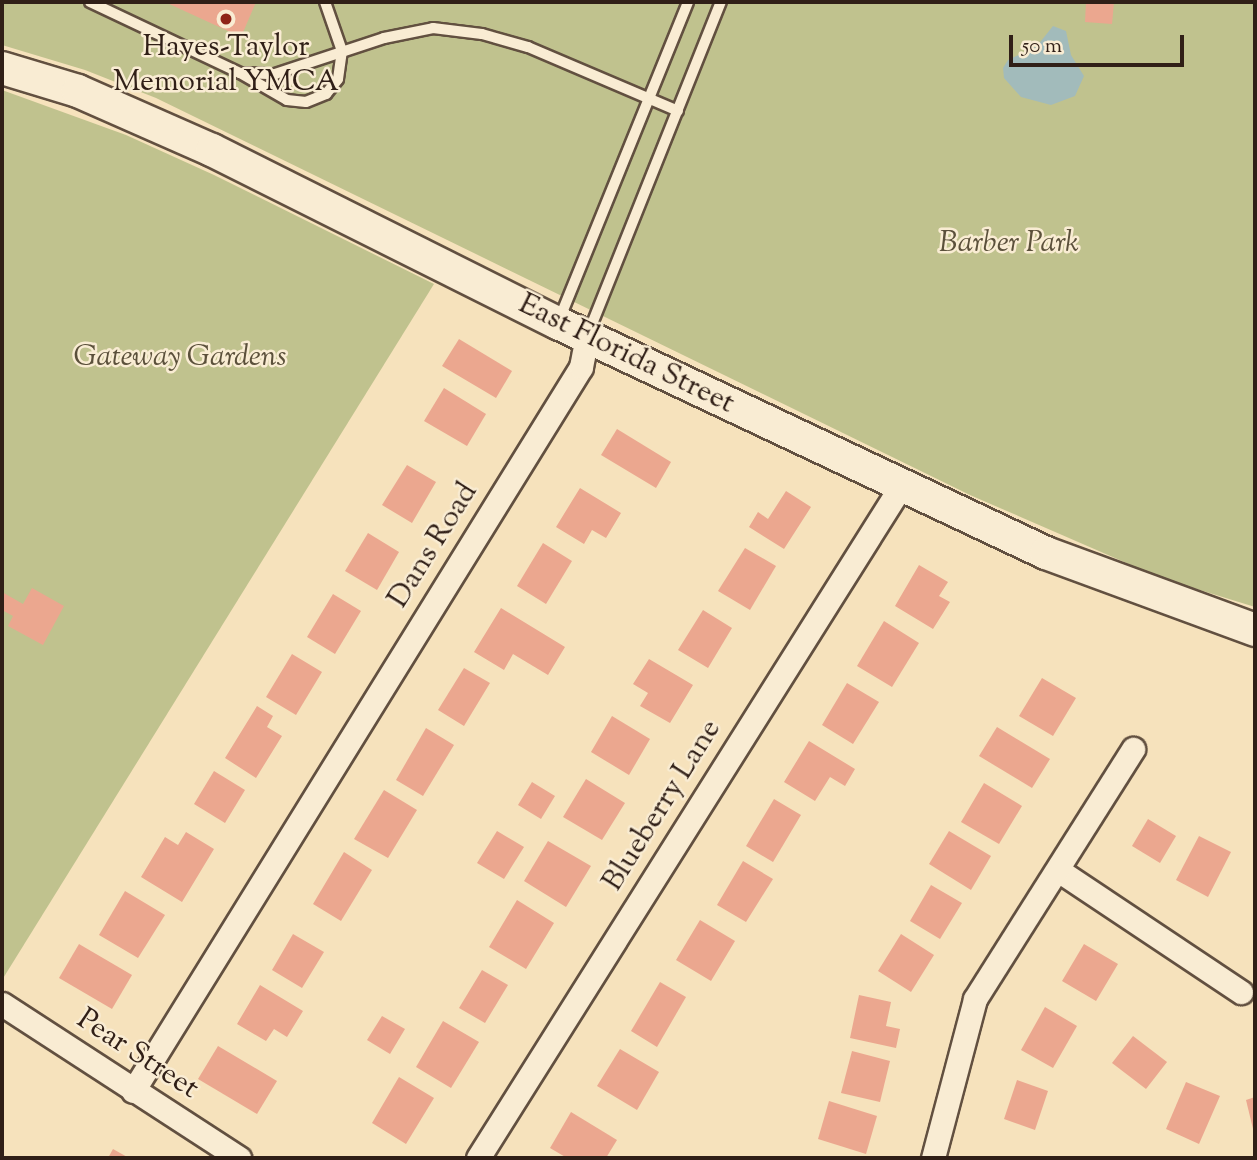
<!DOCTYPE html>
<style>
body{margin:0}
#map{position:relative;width:1257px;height:1160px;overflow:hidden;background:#f6e2bc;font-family:"Sorts Mill Goudy",serif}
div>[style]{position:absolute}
.green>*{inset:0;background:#c0c28e}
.water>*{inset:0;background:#a2bbbb}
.building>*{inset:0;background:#eba78f}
.roads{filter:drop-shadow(2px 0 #625040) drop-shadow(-2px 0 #625040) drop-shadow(0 2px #625040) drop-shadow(0 -2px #625040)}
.lane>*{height:10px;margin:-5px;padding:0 5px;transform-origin:5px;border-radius:5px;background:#f9ecd3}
.street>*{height:23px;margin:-11.5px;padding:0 11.5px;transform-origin:11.5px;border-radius:11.5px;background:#f9ecd3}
.secondary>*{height:32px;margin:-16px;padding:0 16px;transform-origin:16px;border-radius:16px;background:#f9ecd3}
.dots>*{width:19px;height:19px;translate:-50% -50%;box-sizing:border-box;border:4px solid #f9ecd3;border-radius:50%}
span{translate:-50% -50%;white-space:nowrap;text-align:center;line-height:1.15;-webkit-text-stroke:5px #f9ecd3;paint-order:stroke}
.poi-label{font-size:30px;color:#301f17}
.park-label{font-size:30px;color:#5b503b;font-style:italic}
.street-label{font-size:30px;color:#301f17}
.frame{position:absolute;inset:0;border:4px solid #301f17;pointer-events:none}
.scale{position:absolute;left:1009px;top:35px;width:175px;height:32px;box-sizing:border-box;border:4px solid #301f17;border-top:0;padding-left:9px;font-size:21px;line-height:24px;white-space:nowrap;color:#301f17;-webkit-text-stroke:5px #f9ecd3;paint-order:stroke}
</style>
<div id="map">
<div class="green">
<i style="clip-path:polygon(2px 2px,1255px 2px,1255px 607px,1161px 578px,970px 495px,156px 98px,85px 70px,2px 45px)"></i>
<i style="clip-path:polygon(2px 90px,126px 135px,214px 175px,434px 284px,2px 980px)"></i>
</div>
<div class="water">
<i style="clip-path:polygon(1053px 26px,1066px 31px,1071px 55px,1084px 76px,1075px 96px,1051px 105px,1021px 97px,1004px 78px,1003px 68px,1008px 60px,1037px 46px)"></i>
</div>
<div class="building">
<i style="clip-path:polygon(165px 2px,256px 2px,241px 37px)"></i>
<i style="clip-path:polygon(1086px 2px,1114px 2px,1112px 24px,1085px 22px)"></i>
<i style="clip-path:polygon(459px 339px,512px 371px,496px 398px,442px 366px)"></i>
<i style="clip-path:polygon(444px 388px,486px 414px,467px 446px,424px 421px)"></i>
<i style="clip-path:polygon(617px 429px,671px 462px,656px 488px,601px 455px)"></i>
<i style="clip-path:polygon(407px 465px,436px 482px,412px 523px,382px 505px)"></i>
<i style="clip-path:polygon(580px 488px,621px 513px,606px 538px,592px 530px,584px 544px,556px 527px)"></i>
<i style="clip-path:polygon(786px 491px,811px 507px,784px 549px,749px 527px,758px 512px,768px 519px)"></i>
<i style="clip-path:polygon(368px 533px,399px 552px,377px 590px,345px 571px)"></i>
<i style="clip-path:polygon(543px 543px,572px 561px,546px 604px,517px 586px)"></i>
<i style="clip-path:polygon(745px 548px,776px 566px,750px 610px,718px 591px)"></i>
<i style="clip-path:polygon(919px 565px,948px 582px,939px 596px,950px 602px,933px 629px,895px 606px)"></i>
<i style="clip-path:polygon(32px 588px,64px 606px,43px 645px,8px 626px,13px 616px,2px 610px,2px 592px,23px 604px)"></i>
<i style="clip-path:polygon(333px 594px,361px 611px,335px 654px,307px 637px)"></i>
<i style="clip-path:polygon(501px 608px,565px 647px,548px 675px,513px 654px,504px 670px,474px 652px)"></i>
<i style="clip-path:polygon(703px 610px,732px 628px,708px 668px,678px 650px)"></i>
<i style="clip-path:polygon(884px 621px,919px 643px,892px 687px,857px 666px)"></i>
<i style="clip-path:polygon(292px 654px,322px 672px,296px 715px,266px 697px)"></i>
<i style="clip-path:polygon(649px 659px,693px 685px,670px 723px,640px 706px,648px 693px,633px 684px)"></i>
<i style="clip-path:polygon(464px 668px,490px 683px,464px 726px,438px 710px)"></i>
<i style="clip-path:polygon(1042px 678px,1076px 698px,1053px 736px,1019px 716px)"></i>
<i style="clip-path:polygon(847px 683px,879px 702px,853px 744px,822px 725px)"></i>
<i style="clip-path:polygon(257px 706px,273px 716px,267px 727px,282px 736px,256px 778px,225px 758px)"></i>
<i style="clip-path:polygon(612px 716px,650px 739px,629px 775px,591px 752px)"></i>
<i style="clip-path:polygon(997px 727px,1050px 759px,1032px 788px,979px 756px)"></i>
<i style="clip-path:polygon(426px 728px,454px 745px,423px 796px,396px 780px)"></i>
<i style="clip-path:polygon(809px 741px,855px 769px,845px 786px,830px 777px,815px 801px,784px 782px)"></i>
<i style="clip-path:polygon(214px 771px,245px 790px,225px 823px,194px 804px)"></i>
<i style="clip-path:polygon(586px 779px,625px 803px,602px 840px,563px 817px)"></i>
<i style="clip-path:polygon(532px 782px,555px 796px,541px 819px,518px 805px)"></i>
<i style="clip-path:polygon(984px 783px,1022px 806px,999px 844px,961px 822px)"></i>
<i style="clip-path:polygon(384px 790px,417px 810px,388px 858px,354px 839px)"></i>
<i style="clip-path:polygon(774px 799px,801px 815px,773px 862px,746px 846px)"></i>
<i style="clip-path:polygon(1148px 819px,1176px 836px,1160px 863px,1132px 846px)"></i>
<i style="clip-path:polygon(497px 831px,524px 847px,504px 879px,477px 863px)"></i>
<i style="clip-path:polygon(949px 831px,991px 856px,971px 890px,929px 864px)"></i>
<i style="clip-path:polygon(186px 832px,214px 849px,182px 902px,141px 877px,165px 837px,178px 845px)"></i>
<i style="clip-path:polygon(1199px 836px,1231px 852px,1208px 897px,1176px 880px)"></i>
<i style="clip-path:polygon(548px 841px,591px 866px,566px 907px,524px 881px)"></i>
<i style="clip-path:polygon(344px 852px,372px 870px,341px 921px,313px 904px)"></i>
<i style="clip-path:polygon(743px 861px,773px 879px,746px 922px,717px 905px)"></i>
<i style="clip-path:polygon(931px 885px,962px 903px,940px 939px,910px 921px)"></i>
<i style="clip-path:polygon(125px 891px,165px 915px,138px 958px,99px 935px)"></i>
<i style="clip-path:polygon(517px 900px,554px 923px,526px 969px,489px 947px)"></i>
<i style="clip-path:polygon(700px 920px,735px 941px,711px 981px,676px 960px)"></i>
<i style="clip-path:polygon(293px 934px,324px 952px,302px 988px,272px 970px)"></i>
<i style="clip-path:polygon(901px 934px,934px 955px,911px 992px,878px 971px)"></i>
<i style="clip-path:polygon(79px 944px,132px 975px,112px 1009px,59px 978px)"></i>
<i style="clip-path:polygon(1084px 944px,1118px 964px,1096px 1001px,1062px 981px)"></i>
<i style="clip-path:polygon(482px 970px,508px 985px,485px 1023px,459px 1008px)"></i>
<i style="clip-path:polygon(660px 982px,686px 997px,657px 1047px,631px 1031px)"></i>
<i style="clip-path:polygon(260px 985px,303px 1011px,287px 1037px,274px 1029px,266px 1041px,237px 1024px)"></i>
<i style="clip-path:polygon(859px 995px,891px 1002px,886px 1026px,900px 1029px,896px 1048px,850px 1038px)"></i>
<i style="clip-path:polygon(1045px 1007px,1077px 1026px,1053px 1068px,1021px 1050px)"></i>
<i style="clip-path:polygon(382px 1016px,405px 1029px,390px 1054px,367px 1040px)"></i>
<i style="clip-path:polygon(443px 1021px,479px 1042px,451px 1088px,416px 1067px)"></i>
<i style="clip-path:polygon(1133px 1036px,1167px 1062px,1146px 1089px,1112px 1063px)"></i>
<i style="clip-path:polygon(218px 1046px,277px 1081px,257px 1114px,198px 1079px)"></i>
<i style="clip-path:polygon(620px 1049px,659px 1072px,637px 1110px,597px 1086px)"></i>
<i style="clip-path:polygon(852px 1051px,890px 1061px,880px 1102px,841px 1093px)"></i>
<i style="clip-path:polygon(399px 1077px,434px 1098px,406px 1144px,372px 1123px)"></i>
<i style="clip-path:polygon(1017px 1080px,1048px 1091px,1035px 1130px,1004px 1119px)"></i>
<i style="clip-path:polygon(1186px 1082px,1220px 1096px,1199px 1144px,1166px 1129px)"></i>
<i style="clip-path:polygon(1255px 1097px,1255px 1133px,1254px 1133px,1246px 1100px)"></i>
<i style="clip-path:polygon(829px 1101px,877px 1116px,866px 1154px,818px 1139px)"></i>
<i style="clip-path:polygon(571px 1112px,617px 1140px,606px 1158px,567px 1158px,550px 1148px)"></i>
<i style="clip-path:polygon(113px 1149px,129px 1158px,108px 1158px)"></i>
</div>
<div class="roads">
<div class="lane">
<i style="left:90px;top:2px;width:166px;rotate:25.3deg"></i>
<i style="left:240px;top:73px;width:54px;rotate:29.9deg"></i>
<i style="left:287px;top:100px;width:19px;rotate:6deg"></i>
<i style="left:306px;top:102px;width:22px;rotate:-22deg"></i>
<i style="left:326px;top:94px;width:19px;rotate:-51deg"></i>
<i style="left:338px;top:79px;width:28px;rotate:-82deg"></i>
<i style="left:342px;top:51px;width:52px;rotate:-109.1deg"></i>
<i style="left:240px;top:73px;width:35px;rotate:2deg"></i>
<i style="left:275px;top:74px;width:115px;rotate:-18.3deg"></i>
<i style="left:384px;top:38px;width:50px;rotate:-11.5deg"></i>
<i style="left:433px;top:28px;width:49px;rotate:7deg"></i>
<i style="left:482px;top:34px;width:48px;rotate:15.8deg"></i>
<i style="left:528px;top:47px;width:163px;rotate:23.1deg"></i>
<i style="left:559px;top:320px;width:343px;rotate:-67.9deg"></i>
<i style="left:588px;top:334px;width:358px;rotate:-68.2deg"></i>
</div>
<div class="street">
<i style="left:1058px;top:870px;width:220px;rotate:33.7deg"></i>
<i style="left:2px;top:1004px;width:283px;rotate:33deg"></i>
<i style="left:133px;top:1091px;width:851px;rotate:-58.25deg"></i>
<i style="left:581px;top:367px;width:31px;rotate:-79deg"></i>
<i style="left:478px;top:1158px;width:794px;rotate:-57.81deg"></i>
<i style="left:933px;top:1158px;width:164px;rotate:-75.2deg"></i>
<i style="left:975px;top:999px;width:296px;rotate:-57.7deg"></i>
</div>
<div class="secondary">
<i style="left:2px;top:68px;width:79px;rotate:16.8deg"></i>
<i style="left:78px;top:91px;width:146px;rotate:23.8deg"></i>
<i style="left:212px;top:150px;width:387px;rotate:26.6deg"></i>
<i style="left:558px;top:323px;width:539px;rotate:25.24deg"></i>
<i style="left:1046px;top:553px;width:223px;rotate:20.2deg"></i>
</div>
</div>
<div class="dots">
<i style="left:226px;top:19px;background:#8f2418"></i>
</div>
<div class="poi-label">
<span style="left:226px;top:65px">Hayes-Taylor<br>Memorial YMCA</span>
</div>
<div class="park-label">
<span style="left:1009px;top:244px">Barber Park</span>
<span style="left:180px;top:358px">Gateway Gardens</span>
</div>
<div class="street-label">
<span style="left:626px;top:355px;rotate:26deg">East Florida Street</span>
<span style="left:434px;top:546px;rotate:-58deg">Dans Road</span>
<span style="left:663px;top:806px;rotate:-58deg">Blueberry Lane</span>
<span style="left:137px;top:1055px;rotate:33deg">Pear Street</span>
</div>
<div class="frame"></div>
<div class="scale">50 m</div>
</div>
